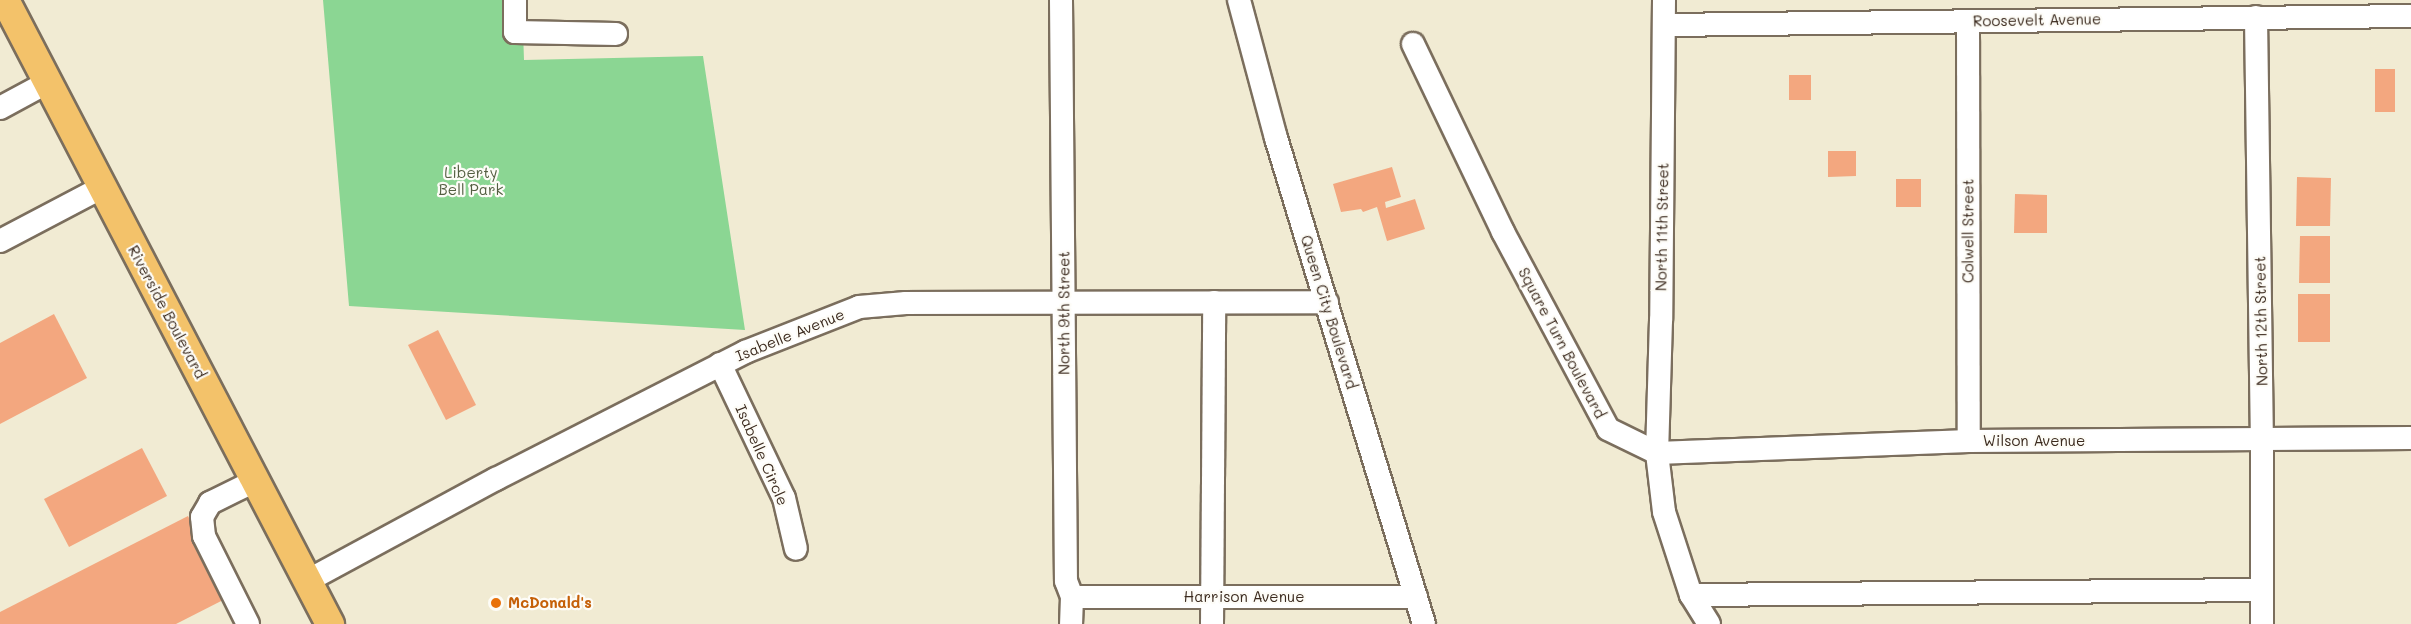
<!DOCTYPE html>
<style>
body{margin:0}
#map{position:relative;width:2411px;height:624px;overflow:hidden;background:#f1ebd3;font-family:Mali,sans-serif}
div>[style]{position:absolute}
.green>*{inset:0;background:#8bd693}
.building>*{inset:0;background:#f3a77f}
.roads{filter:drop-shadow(2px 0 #7b6e5d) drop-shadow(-2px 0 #7b6e5d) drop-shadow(0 2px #7b6e5d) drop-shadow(0 -2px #7b6e5d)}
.minor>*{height:22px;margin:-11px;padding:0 11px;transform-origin:11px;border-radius:11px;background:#fff}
.major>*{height:28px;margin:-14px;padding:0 14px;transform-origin:14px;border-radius:14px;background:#f3c26a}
.dots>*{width:16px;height:16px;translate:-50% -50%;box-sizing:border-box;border:3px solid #fdfcf7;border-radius:50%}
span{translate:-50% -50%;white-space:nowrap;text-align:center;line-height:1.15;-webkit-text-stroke:4.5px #fdfcf7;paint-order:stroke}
.street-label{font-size:15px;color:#3b2a1e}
.park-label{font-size:15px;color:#535e41}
.food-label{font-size:15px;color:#c56008;font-weight:700}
.left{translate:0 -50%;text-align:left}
</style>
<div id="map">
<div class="green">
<i style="clip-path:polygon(323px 0,522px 0,524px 60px,703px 56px,745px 330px,349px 306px)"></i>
</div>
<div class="building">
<i style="clip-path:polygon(2375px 69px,2395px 69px,2395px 112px,2375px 112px)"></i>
<i style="clip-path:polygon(1789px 75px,1811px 75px,1811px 100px,1789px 100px)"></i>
<i style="clip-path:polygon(1828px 151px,1856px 151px,1856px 176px,1828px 177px)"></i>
<i style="clip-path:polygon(1392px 167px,1401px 197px,1385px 202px,1386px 208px,1415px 199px,1425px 229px,1387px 241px,1377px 207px,1363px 212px,1361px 209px,1341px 212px,1333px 184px)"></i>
<i style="clip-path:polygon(2297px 177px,2331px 178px,2330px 226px,2296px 226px)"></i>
<i style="clip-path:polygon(1896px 179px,1921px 179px,1921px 207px,1896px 207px)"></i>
<i style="clip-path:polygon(2015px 194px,2047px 195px,2047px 233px,2014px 233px)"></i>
<i style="clip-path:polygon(2300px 236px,2330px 236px,2330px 283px,2299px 283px)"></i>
<i style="clip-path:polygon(2298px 294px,2330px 294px,2330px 342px,2298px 342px)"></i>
<i style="clip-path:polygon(54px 314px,87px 378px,0 424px,0 343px)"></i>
<i style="clip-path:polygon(438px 330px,476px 405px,446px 420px,408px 345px)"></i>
<i style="clip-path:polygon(142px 448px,167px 496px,69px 547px,44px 499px)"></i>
<i style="clip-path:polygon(188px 516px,229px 597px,176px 624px,0 624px,0 612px)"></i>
</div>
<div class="roads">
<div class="minor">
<i style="left:515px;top:0;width:32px;rotate:90deg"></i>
<i style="left:515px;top:32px;width:101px;rotate:1.1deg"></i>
<i style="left:1061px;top:0;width:581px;rotate:89.51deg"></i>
<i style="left:1066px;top:581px;width:17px;rotate:69deg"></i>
<i style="left:1072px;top:597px;width:27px;rotate:92deg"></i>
<i style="left:1239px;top:0;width:143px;rotate:75deg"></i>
<i style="left:1276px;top:138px;width:508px;rotate:73.06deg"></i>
<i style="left:1664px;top:0;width:320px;rotate:90.5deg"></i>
<i style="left:1661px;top:320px;width:133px;rotate:91.7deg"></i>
<i style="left:1657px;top:453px;width:312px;rotate:-2.2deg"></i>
<i style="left:1969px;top:441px;width:442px;rotate:-0.4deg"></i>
<i style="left:2256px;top:17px;width:423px;rotate:89.2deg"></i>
<i style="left:2262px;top:440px;width:184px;rotate:90deg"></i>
<i style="left:1968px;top:21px;width:420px;rotate:89.9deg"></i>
<i style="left:1664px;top:25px;width:747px;rotate:-0.69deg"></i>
<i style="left:1413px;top:44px;width:208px;rotate:64.4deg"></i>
<i style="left:1503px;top:232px;width:223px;rotate:61.9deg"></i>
<i style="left:1608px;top:429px;width:55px;rotate:26.1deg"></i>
<i style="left:1657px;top:453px;width:59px;rotate:83.2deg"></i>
<i style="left:1664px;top:512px;width:87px;rotate:72deg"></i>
<i style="left:1691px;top:595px;width:34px;rotate:58deg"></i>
<i style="left:0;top:108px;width:55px;rotate:-28.4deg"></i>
<i style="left:0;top:241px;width:116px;rotate:-27.7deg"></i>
<i style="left:720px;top:364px;width:148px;rotate:64.5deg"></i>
<i style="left:784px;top:498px;width:52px;rotate:76.8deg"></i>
<i style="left:307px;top:581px;width:215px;rotate:-28.4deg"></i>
<i style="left:496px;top:479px;width:280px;rotate:-27deg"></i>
<i style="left:745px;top:352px;width:123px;rotate:-21.5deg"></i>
<i style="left:859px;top:307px;width:47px;rotate:-4.9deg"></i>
<i style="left:906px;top:303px;width:421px;rotate:-0.1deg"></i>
<i style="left:1691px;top:595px;width:570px;rotate:-0.5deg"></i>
<i style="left:1072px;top:597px;width:344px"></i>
<i style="left:248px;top:624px;width:98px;rotate:-116.6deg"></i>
<i style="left:204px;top:536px;width:19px;rotate:-96deg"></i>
<i style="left:202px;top:517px;width:16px;rotate:-60deg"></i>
<i style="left:210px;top:503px;width:50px;rotate:-26.1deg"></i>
<i style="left:1212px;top:624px;width:322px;rotate:-89.6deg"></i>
</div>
<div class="major">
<i style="left:5px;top:0;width:704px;rotate:62.49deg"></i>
</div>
</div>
<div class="dots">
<i style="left:496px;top:603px;background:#e8710a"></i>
</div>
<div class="street-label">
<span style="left:2037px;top:20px;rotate:-1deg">Roosevelt Avenue</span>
<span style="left:1662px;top:227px;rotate:-89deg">North 11th Street</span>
<span style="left:1968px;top:231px;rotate:-90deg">Colwell Street</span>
<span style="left:167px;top:312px;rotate:62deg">Riverside Boulevard</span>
<span style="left:1329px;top:312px;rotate:73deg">Queen City Boulevard</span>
<span style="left:1064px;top:313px;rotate:-90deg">North 9th Street</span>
<span style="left:2261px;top:321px;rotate:-91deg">North 12th Street</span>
<span style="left:790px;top:335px;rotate:-22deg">Isabelle Avenue</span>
<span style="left:1562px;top:343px;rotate:62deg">Square Turn Boulevard</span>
<span style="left:2034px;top:441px">Wilson Avenue</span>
<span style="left:762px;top:455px;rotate:66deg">Isabelle Circle</span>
<span style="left:1244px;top:597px">Harrison Avenue</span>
</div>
<div class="park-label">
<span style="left:471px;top:181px">Liberty<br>Bell Park</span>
</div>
<div class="food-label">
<span class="left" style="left:508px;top:603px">McDonald's</span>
</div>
</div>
